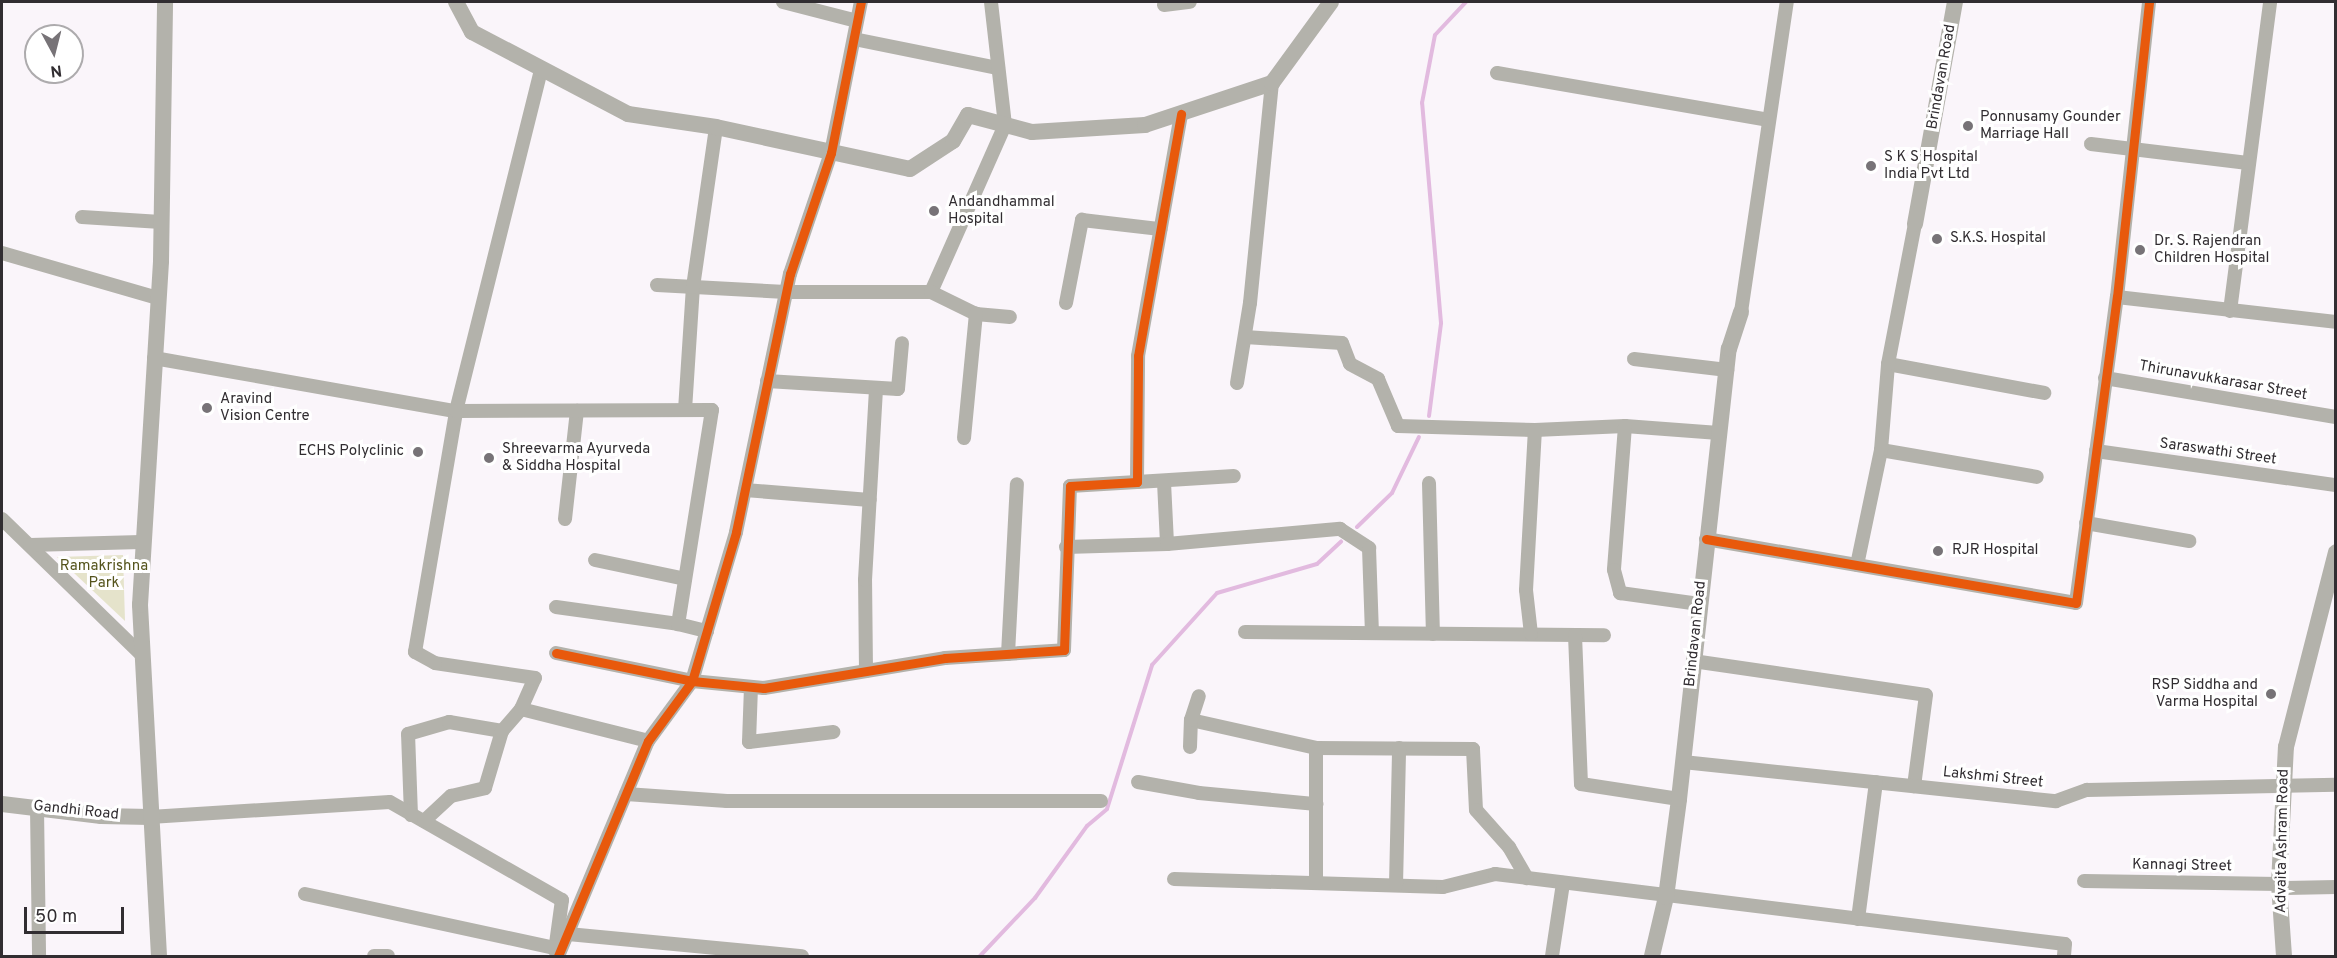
<!DOCTYPE html>
<style>
body{margin:0}
#map{position:relative;width:2337px;height:958px;overflow:hidden;background:#faf5fa;font-family:Overpass,sans-serif}
div>[style]{position:absolute}
.green>*{inset:0;background:#e5e3cb}
.stream>*{height:4px;margin:-2px;padding:0 2px;transform-origin:2px;border-radius:2px;background:#e2badf}
.minor>*{height:14px;margin:-7px;padding:0 7px;transform-origin:7px;border-radius:7px;background:#b3b2ab}
.tertiary>*{height:16px;margin:-8px;padding:0 8px;transform-origin:8px;border-radius:8px;background:#b3b2ab}
.cycleway>*{height:9px;margin:-4.5px;padding:0 4.5px;transform-origin:4.5px;border-radius:4.5px;background:#e8590c}
.dots>*{width:16px;height:16px;translate:-50% -50%;box-sizing:border-box;border:3px solid #fff;border-radius:50%}
span{translate:-50% -50%;white-space:nowrap;text-align:center;line-height:1.15;-webkit-text-stroke:6px #fff;paint-order:stroke}
.street-label{font-size:15px;color:#312d31}
.poi-label{font-size:15px;color:#312d31}
.left{translate:0 -50%;text-align:left}
.right{translate:-100% -50%;text-align:right}
.park-label{font-size:15px;color:#55541d}
.frame{position:absolute;inset:0;border:3px solid #312d31;pointer-events:none}
.north{position:absolute;left:24px;top:24px;width:60px;height:60px;box-sizing:border-box;background:#fff;border:2px solid #adabad;border-radius:50%;rotate:173deg;font-size:16px;font-weight:700;line-height:24px;text-align:center;color:#312d31}
.north::after{content:'';display:block;margin:auto;width:21px;height:27px;background:#777377;clip-path:polygon(50% 0,100% 100%,50% 72%,0 100%)}
.scale{position:absolute;left:24px;top:907px;width:100px;height:27px;box-sizing:border-box;border:3px solid #312d31;border-top:0;padding-left:8px;font-size:18px;line-height:21px;white-space:nowrap;color:#312d31;-webkit-text-stroke:4px #fff;paint-order:stroke}
</style>
<div id="map">
<div class="green">
<i style="clip-path:polygon(123px 555px,125px 621px,57px 557px)"></i>
</div>
<div class="stream">
<i style="left:1429px;top:416px;width:94px;rotate:-82.6deg"></i>
<i style="left:1441px;top:323px;width:221px;rotate:-94.9deg"></i>
<i style="left:1422px;top:103px;width:69px;rotate:-79.2deg"></i>
<i style="left:1435px;top:35px;width:45px;rotate:-46.8deg"></i>
<i style="left:1357px;top:527px;width:49px;rotate:-44.2deg"></i>
<i style="left:1392px;top:493px;width:62px;rotate:-64.3deg"></i>
<i style="left:980px;top:956px;width:80px;rotate:-46.5deg"></i>
<i style="left:1035px;top:898px;width:89px;rotate:-54.2deg"></i>
<i style="left:1087px;top:826px;width:26px;rotate:-40deg"></i>
<i style="left:1107px;top:809px;width:151px;rotate:-72.6deg"></i>
<i style="left:1152px;top:665px;width:97px;rotate:-47.9deg"></i>
<i style="left:1217px;top:593px;width:104px;rotate:-16.2deg"></i>
<i style="left:1317px;top:564px;width:33px;rotate:-43deg"></i>
</div>
<div class="minor">
<i style="left:783px;top:2px;width:76px;rotate:14.4deg"></i>
<i style="left:1164px;top:5px;width:26px;rotate:-7deg"></i>
<i style="left:854px;top:39px;width:147px;rotate:11.4deg"></i>
<i style="left:1497px;top:73px;width:276px;rotate:9.8deg"></i>
<i style="left:2091px;top:144px;width:158px;rotate:6.9deg"></i>
<i style="left:82px;top:217px;width:79px;rotate:3.6deg"></i>
<i style="left:2px;top:253px;width:162px;rotate:16.1deg"></i>
<i style="left:657px;top:285px;width:129px;rotate:3.1deg"></i>
<i style="left:786px;top:292px;width:145px"></i>
<i style="left:931px;top:292px;width:183px;rotate:-66.1deg"></i>
<i style="left:1005px;top:125px;width:124px;rotate:-96.5deg"></i>
<i style="left:931px;top:292px;width:50px;rotate:26.1deg"></i>
<i style="left:976px;top:314px;width:34px;rotate:5deg"></i>
<i style="left:2117px;top:297px;width:220px;rotate:6.5deg"></i>
<i style="left:1066px;top:303px;width:85px;rotate:-79.1deg"></i>
<i style="left:1082px;top:220px;width:79px;rotate:6.6deg"></i>
<i style="left:2230px;top:311px;width:312px;rotate:-82.6deg"></i>
<i style="left:1741px;top:312px;width:313px;rotate:-81.6deg"></i>
<i style="left:1245px;top:337px;width:97px;rotate:3.5deg"></i>
<i style="left:1342px;top:343px;width:22px;rotate:69deg"></i>
<i style="left:1350px;top:364px;width:32px;rotate:28deg"></i>
<i style="left:1378px;top:379px;width:51px;rotate:66.9deg"></i>
<i style="left:1398px;top:426px;width:137px;rotate:1.7deg"></i>
<i style="left:1535px;top:430px;width:90px;rotate:-2.5deg"></i>
<i style="left:1625px;top:426px;width:94px;rotate:4.3deg"></i>
<i style="left:154px;top:358px;width:307px;rotate:10deg"></i>
<i style="left:456px;top:411px;width:352px;rotate:-76deg"></i>
<i style="left:1634px;top:359px;width:94px;rotate:6.7deg"></i>
<i style="left:1888px;top:364px;width:159px;rotate:10.5deg"></i>
<i style="left:2105px;top:378px;width:234px;rotate:9.6deg"></i>
<i style="left:767px;top:381px;width:131px;rotate:3.5deg"></i>
<i style="left:898px;top:389px;width:46px;rotate:-85deg"></i>
<i style="left:1237px;top:383px;width:81px;rotate:-80.8deg"></i>
<i style="left:1250px;top:303px;width:221px;rotate:-84.3deg"></i>
<i style="left:685px;top:410px;width:123px;rotate:-86.3deg"></i>
<i style="left:693px;top:287px;width:162px;rotate:-81.8deg"></i>
<i style="left:1625px;top:426px;width:144px;rotate:94.4deg"></i>
<i style="left:1614px;top:570px;width:24px;rotate:75deg"></i>
<i style="left:1620px;top:593px;width:80px;rotate:7.9deg"></i>
<i style="left:964px;top:438px;width:125px;rotate:-84.5deg"></i>
<i style="left:1881px;top:450px;width:158px;rotate:9.8deg"></i>
<i style="left:2096px;top:451px;width:242px;rotate:8.1deg"></i>
<i style="left:1137px;top:482px;width:97px;rotate:-3.5deg"></i>
<i style="left:1164px;top:482px;width:62px;rotate:87.2deg"></i>
<i style="left:1429px;top:483px;width:151px;rotate:88.5deg"></i>
<i style="left:745px;top:490px;width:125px;rotate:4.6deg"></i>
<i style="left:2px;top:519px;width:194px;rotate:44.2deg"></i>
<i style="left:565px;top:519px;width:109px;rotate:-83.7deg"></i>
<i style="left:2086px;top:523px;width:105px;rotate:9.9deg"></i>
<i style="left:1706px;top:539px;width:375px;rotate:9.8deg"></i>
<i style="left:2076px;top:603px;width:309px;rotate:-82.4deg"></i>
<i style="left:2117px;top:297px;width:297px;rotate:-83.8deg"></i>
<i style="left:30px;top:545px;width:111px;rotate:-1.5deg"></i>
<i style="left:1066px;top:547px;width:101px;rotate:-1.7deg"></i>
<i style="left:1167px;top:544px;width:174px;rotate:-5deg"></i>
<i style="left:1340px;top:529px;width:35px;rotate:33deg"></i>
<i style="left:1369px;top:548px;width:85px;rotate:88deg"></i>
<i style="left:595px;top:560px;width:92px;rotate:11.9deg"></i>
<i style="left:1857px;top:565px;width:117px;rotate:-78.2deg"></i>
<i style="left:1881px;top:450px;width:86px;rotate:-85.3deg"></i>
<i style="left:1888px;top:364px;width:143px;rotate:-79.1deg"></i>
<i style="left:556px;top:607px;width:123px;rotate:7.9deg"></i>
<i style="left:1245px;top:632px;width:359px;rotate:0.5deg"></i>
<i style="left:1531px;top:634px;width:44px;rotate:-96.5deg"></i>
<i style="left:1526px;top:590px;width:160px;rotate:-86.8deg"></i>
<i style="left:1575px;top:635px;width:149px;rotate:87.7deg"></i>
<i style="left:1581px;top:784px;width:99px;rotate:8.7deg"></i>
<i style="left:556px;top:653px;width:139px;rotate:11.6deg"></i>
<i style="left:692px;top:681px;width:72px;rotate:5.6deg"></i>
<i style="left:764px;top:688px;width:183px;rotate:-9.4deg"></i>
<i style="left:945px;top:658px;width:119px;rotate:-3.8deg"></i>
<i style="left:1064px;top:650px;width:164px;rotate:-87.9deg"></i>
<i style="left:1070px;top:486px;width:67px;rotate:-3.4deg"></i>
<i style="left:1137px;top:482px;width:126px;rotate:-89.5deg"></i>
<i style="left:1138px;top:356px;width:246px;rotate:-79.9deg"></i>
<i style="left:1008px;top:654px;width:170px;rotate:-87deg"></i>
<i style="left:1693px;top:661px;width:235px;rotate:8.3deg"></i>
<i style="left:1926px;top:695px;width:92px;rotate:97.5deg"></i>
<i style="left:866px;top:671px;width:91px;rotate:-90.6deg"></i>
<i style="left:865px;top:580px;width:192px;rotate:-86.7deg"></i>
<i style="left:751px;top:687px;width:55px;rotate:92.1deg"></i>
<i style="left:749px;top:742px;width:85px;rotate:-6.8deg"></i>
<i style="left:521px;top:709px;width:131px;rotate:14.1deg"></i>
<i style="left:1191px;top:720px;width:128px;rotate:12.6deg"></i>
<i style="left:1190px;top:747px;width:27px;rotate:-88deg"></i>
<i style="left:1191px;top:720px;width:25px;rotate:-72deg"></i>
<i style="left:1683px;top:762px;width:375px;rotate:6deg"></i>
<i style="left:2056px;top:801px;width:33px;rotate:-20deg"></i>
<i style="left:2087px;top:790px;width:249px;rotate:-1.2deg"></i>
<i style="left:1138px;top:782px;width:62px;rotate:10.2deg"></i>
<i style="left:1199px;top:793px;width:118px;rotate:5.4deg"></i>
<i style="left:626px;top:794px;width:101px;rotate:4deg"></i>
<i style="left:727px;top:801px;width:374px"></i>
<i style="left:37px;top:808px;width:148px;rotate:89.2deg"></i>
<i style="left:411px;top:815px;width:81px;rotate:-92.1deg"></i>
<i style="left:408px;top:734px;width:43px;rotate:-16.3deg"></i>
<i style="left:449px;top:722px;width:54px;rotate:9.6deg"></i>
<i style="left:150px;top:817px;width:240px;rotate:-3.6deg"></i>
<i style="left:390px;top:802px;width:198px;rotate:29.7deg"></i>
<i style="left:562px;top:900px;width:51px;rotate:97.8deg"></i>
<i style="left:424px;top:821px;width:37px;rotate:-43deg"></i>
<i style="left:451px;top:796px;width:35px;rotate:-13deg"></i>
<i style="left:485px;top:788px;width:59px;rotate:-73.4deg"></i>
<i style="left:502px;top:731px;width:29px;rotate:-49deg"></i>
<i style="left:521px;top:709px;width:34px;rotate:-66deg"></i>
<i style="left:535px;top:678px;width:101px;rotate:-171.5deg"></i>
<i style="left:435px;top:663px;width:23px;rotate:-151deg"></i>
<i style="left:415px;top:652px;width:244px;rotate:-80.3deg"></i>
<i style="left:456px;top:411px;width:256px;rotate:-0.2deg"></i>
<i style="left:712px;top:410px;width:217px;rotate:99deg"></i>
<i style="left:678px;top:624px;width:30px;rotate:14deg"></i>
<i style="left:1174px;top:879px;width:269px;rotate:1.7deg"></i>
<i style="left:1443px;top:887px;width:54px;rotate:-14deg"></i>
<i style="left:1495px;top:874px;width:574px;rotate:7deg"></i>
<i style="left:2065px;top:944px;width:12px;rotate:95deg"></i>
<i style="left:2084px;top:881px;width:195px;rotate:0.9deg"></i>
<i style="left:1316px;top:883px;width:135px;rotate:-90deg"></i>
<i style="left:1316px;top:748px;width:157px;rotate:0.4deg"></i>
<i style="left:1473px;top:749px;width:61px;rotate:87.2deg"></i>
<i style="left:1476px;top:810px;width:50px;rotate:48.3deg"></i>
<i style="left:1509px;top:847px;width:36px;rotate:60deg"></i>
<i style="left:1396px;top:885px;width:137px;rotate:-88.7deg"></i>
<i style="left:2279px;top:888px;width:57px;rotate:-1deg"></i>
<i style="left:305px;top:894px;width:256px;rotate:12.2deg"></i>
<i style="left:1858px;top:919px;width:138px;rotate:-82.5deg"></i>
<i style="left:568px;top:934px;width:235px;rotate:5.4deg"></i>
<i style="left:374px;top:956px;width:14px"></i>
<i style="left:558px;top:956px;width:233px;rotate:-67.3deg"></i>
<i style="left:648px;top:741px;width:74px;rotate:-53.7deg"></i>
<i style="left:692px;top:681px;width:155px;rotate:-73.5deg"></i>
<i style="left:736px;top:532px;width:264px;rotate:-78.2deg"></i>
<i style="left:790px;top:274px;width:128px;rotate:-71.3deg"></i>
<i style="left:831px;top:153px;width:154px;rotate:-78.8deg"></i>
<i style="left:1552px;top:956px;width:74px;rotate:-81.4deg"></i>
</div>
<div class="tertiary">
<i style="left:456px;top:2px;width:34px;rotate:62deg"></i>
<i style="left:472px;top:32px;width:176px;rotate:27.7deg"></i>
<i style="left:628px;top:114px;width:89px;rotate:8.4deg"></i>
<i style="left:716px;top:127px;width:198px;rotate:12.2deg"></i>
<i style="left:910px;top:169px;width:51px;rotate:-33.1deg"></i>
<i style="left:953px;top:141px;width:30px;rotate:-60deg"></i>
<i style="left:968px;top:115px;width:66px;rotate:14.9deg"></i>
<i style="left:1032px;top:132px;width:113px;rotate:-3.5deg"></i>
<i style="left:1145px;top:125px;width:134px;rotate:-18.3deg"></i>
<i style="left:1272px;top:83px;width:100px;rotate:-53.9deg"></i>
<i style="left:1915px;top:224px;width:226px;rotate:-79.8deg"></i>
<i style="left:2px;top:804px;width:100px;rotate:6.9deg"></i>
<i style="left:101px;top:816px;width:49px;rotate:1.2deg"></i>
<i style="left:159px;top:956px;width:352px;rotate:-93.1deg"></i>
<i style="left:140px;top:605px;width:345px;rotate:-86.5deg"></i>
<i style="left:161px;top:261px;width:259px;rotate:-89.1deg"></i>
<i style="left:1652px;top:956px;width:61px;rotate:-76.7deg"></i>
<i style="left:1666px;top:897px;width:99px;rotate:-82.4deg"></i>
<i style="left:1679px;top:799px;width:453px;rotate:-83.7deg"></i>
<i style="left:1729px;top:349px;width:39px;rotate:-72deg"></i>
<i style="left:2284px;top:956px;width:72px;rotate:-94deg"></i>
<i style="left:2279px;top:884px;width:137px;rotate:-87.1deg"></i>
<i style="left:2286px;top:747px;width:201px;rotate:-75.6deg"></i>
</div>
<div class="cycleway">
<i style="left:1706px;top:539px;width:375px;rotate:9.8deg"></i>
<i style="left:2076px;top:603px;width:309px;rotate:-82.4deg"></i>
<i style="left:2117px;top:297px;width:297px;rotate:-83.8deg"></i>
<i style="left:556px;top:653px;width:139px;rotate:11.6deg"></i>
<i style="left:692px;top:681px;width:72px;rotate:5.6deg"></i>
<i style="left:764px;top:688px;width:183px;rotate:-9.4deg"></i>
<i style="left:945px;top:658px;width:119px;rotate:-3.8deg"></i>
<i style="left:1064px;top:650px;width:164px;rotate:-87.9deg"></i>
<i style="left:1070px;top:486px;width:67px;rotate:-3.4deg"></i>
<i style="left:1137px;top:482px;width:126px;rotate:-89.5deg"></i>
<i style="left:1138px;top:356px;width:246px;rotate:-79.9deg"></i>
<i style="left:558px;top:956px;width:233px;rotate:-67.3deg"></i>
<i style="left:648px;top:741px;width:74px;rotate:-53.7deg"></i>
<i style="left:692px;top:681px;width:155px;rotate:-73.5deg"></i>
<i style="left:736px;top:532px;width:264px;rotate:-78.2deg"></i>
<i style="left:790px;top:274px;width:128px;rotate:-71.3deg"></i>
<i style="left:831px;top:153px;width:154px;rotate:-78.8deg"></i>
</div>
<div class="dots">
<i style="left:1968px;top:126px;background:#777377"></i>
<i style="left:1871px;top:166px;background:#777377"></i>
<i style="left:934px;top:211px;background:#777377"></i>
<i style="left:1937px;top:239px;background:#777377"></i>
<i style="left:2140px;top:250px;background:#777377"></i>
<i style="left:207px;top:408px;background:#777377"></i>
<i style="left:418px;top:452px;background:#777377"></i>
<i style="left:489px;top:458px;background:#777377"></i>
<i style="left:1938px;top:551px;background:#777377"></i>
<i style="left:2271px;top:694px;background:#777377"></i>
</div>
<div class="street-label">
<span style="left:1942px;top:77px;rotate:-80deg">Brindavan Road</span>
<span style="left:2223px;top:381px;rotate:10deg">Thirunavukkarasar Street</span>
<span style="left:2218px;top:452px;rotate:8deg">Saraswathi Street</span>
<span style="left:1696px;top:634px;rotate:-84deg">Brindavan Road</span>
<span style="left:1993px;top:778px;rotate:6deg">Lakshmi Street</span>
<span style="left:76px;top:811px;rotate:6deg">Gandhi Road</span>
<span style="left:2283px;top:841px;rotate:-89deg">Advaita Ashram Road</span>
<span style="left:2182px;top:866px;rotate:1deg">Kannagi Street</span>
</div>
<div class="poi-label">
<span class="left" style="left:1980px;top:126px">Ponnusamy Gounder<br>Marriage Hall</span>
<span class="left" style="left:1884px;top:166px">S K S Hospital<br>India Pvt Ltd</span>
<span class="left" style="left:948px;top:211px">Andandhammal<br>Hospital</span>
<span class="left" style="left:1950px;top:239px">S.K.S. Hospital</span>
<span class="left" style="left:2154px;top:250px">Dr. S. Rajendran<br>Children Hospital</span>
<span class="left" style="left:220px;top:408px">Aravind<br>Vision Centre</span>
<span class="left" style="left:502px;top:458px">Shreevarma Ayurveda<br>&amp; Siddha Hospital</span>
<span class="right" style="left:404px;top:452px">ECHS Polyclinic</span>
<span class="left" style="left:1952px;top:551px">RJR Hospital</span>
<span class="right" style="left:2258px;top:694px">RSP Siddha and<br>Varma Hospital</span>
</div>
<div class="park-label">
<span style="left:104px;top:575px">Ramakrishna<br>Park</span>
</div>
<div class="frame"></div>
<div class="north">N</div>
<div class="scale">50 m</div>
</div>
